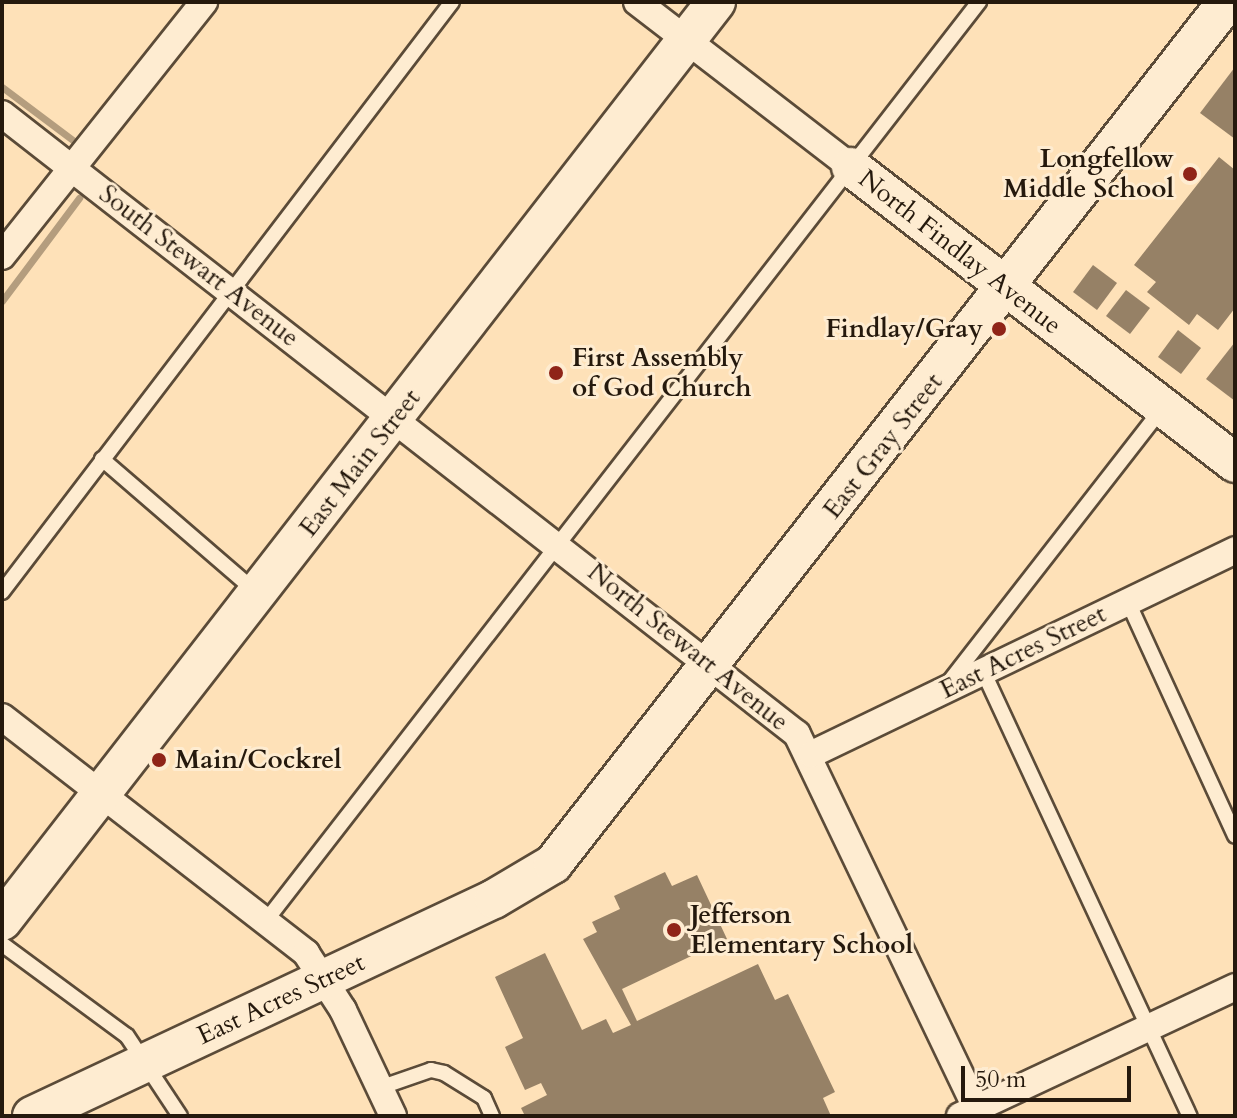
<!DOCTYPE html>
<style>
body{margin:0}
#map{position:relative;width:1237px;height:1118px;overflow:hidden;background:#fee1b8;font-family:Cardo,serif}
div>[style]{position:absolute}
.stream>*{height:7px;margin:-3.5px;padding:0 3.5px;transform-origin:3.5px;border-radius:3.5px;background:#b49d7e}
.building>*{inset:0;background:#968166}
.roads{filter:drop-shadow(2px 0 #5b4b38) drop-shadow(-2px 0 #5b4b38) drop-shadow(0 2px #5b4b38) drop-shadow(0 -2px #5b4b38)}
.lane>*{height:14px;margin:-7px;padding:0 7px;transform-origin:7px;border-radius:7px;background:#feecd1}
.street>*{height:26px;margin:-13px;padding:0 13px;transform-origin:13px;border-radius:13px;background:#feecd1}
.secondary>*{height:38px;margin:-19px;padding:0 19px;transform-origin:19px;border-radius:19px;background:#feecd1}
.dots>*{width:22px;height:22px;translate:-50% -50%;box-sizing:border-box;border:4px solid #feecd1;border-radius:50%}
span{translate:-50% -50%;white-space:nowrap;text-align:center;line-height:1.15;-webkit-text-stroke:6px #feecd1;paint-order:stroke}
.poi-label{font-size:26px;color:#25190d;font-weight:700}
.right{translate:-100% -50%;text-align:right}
.left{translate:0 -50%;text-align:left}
.street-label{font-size:26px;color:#25190d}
.frame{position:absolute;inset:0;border:4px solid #25190d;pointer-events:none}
.scale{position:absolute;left:961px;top:1066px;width:170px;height:36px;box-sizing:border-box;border:4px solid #25190d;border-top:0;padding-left:10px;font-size:24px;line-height:28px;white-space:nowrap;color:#25190d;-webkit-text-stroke:6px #feecd1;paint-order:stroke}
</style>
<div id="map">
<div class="stream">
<i style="left:2px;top:87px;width:90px;rotate:36.9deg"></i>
<i style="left:2px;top:301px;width:129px;rotate:-53.2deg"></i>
</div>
<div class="building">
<i style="clip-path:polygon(1235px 67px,1235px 139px,1200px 113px)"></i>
<i style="clip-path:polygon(1219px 157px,1235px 170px,1235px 308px,1218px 330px,1197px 314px,1189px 325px,1147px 292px,1156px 282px,1134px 265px)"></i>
<i style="clip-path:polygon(1093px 265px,1117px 283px,1097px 310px,1073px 292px)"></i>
<i style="clip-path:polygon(1126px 290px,1150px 308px,1130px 334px,1106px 316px)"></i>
<i style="clip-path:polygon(1178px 330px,1201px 348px,1181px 374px,1158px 357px)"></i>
<i style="clip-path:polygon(1235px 342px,1235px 401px,1206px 379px)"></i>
<i style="clip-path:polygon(665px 872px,672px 886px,697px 875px,727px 939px,622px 989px,637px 1021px,758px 964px,775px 1000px,788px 994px,835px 1092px,823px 1098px,831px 1116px,525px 1116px,521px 1108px,547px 1095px,541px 1083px,525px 1090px,505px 1047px,523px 1038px,495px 977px,545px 953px,582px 1030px,606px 1019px,613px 1033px,631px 1025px,583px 939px,597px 932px,592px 922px,620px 909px,614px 896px)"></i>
</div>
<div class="roads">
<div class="lane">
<i style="left:102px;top:459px;width:202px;rotate:40.8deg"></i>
<i style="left:2px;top:592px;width:742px;rotate:-52.67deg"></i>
<i style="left:1128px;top:602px;width:257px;rotate:65.4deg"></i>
<i style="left:983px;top:671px;width:491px;rotate:65.1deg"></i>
<i style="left:949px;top:682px;width:347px;rotate:-52.1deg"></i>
<i style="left:265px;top:922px;width:1165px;rotate:-52.19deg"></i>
<i style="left:2px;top:944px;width:155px;rotate:36.4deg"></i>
<i style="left:127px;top:1036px;width:96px;rotate:56.5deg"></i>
<i style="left:379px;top:1088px;width:55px;rotate:-19.1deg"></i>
<i style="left:431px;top:1070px;width:13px;rotate:13deg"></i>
<i style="left:444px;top:1073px;width:47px;rotate:32deg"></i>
<i style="left:484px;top:1098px;width:20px;rotate:66deg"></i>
</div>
<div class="street">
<i style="left:637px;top:2px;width:270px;rotate:37.6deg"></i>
<i style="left:2px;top:114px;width:1008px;rotate:37.95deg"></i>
<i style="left:797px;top:734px;width:424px;rotate:64.4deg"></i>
<i style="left:2px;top:256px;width:325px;rotate:-51.5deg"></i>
<i style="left:2px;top:717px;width:385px;rotate:37.8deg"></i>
<i style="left:306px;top:953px;width:68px;rotate:57deg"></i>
<i style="left:343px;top:1010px;width:117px;rotate:64.7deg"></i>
<i style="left:812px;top:754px;width:470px;rotate:-25.7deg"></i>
<i style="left:960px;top:1116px;width:304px;rotate:-25.1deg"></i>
</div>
<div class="secondary">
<i style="left:851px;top:167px;width:485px;rotate:37.6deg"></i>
<i style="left:2px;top:921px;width:1164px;rotate:-52.16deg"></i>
<i style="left:32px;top:1116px;width:510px;rotate:-25.16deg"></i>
<i style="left:494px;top:899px;width:69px;rotate:-30.7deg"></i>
<i style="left:553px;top:864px;width:1094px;rotate:-51.98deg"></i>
</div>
</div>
<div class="dots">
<i style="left:1190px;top:174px;background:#8f2418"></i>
<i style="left:999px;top:329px;background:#8f2418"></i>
<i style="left:556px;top:373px;background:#8f2418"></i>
<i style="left:159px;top:760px;background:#8f2418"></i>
<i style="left:674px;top:930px;background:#8f2418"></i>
</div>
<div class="poi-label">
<span class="right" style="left:1174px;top:174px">Longfellow<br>Middle School</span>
<span class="right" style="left:983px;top:329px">Findlay/Gray</span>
<span class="left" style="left:572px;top:373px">First Assembly<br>of God Church</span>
<span class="left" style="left:175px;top:760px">Main/Cockrel</span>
<span class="left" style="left:690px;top:930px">Jefferson<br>Elementary School</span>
</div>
<div class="street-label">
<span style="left:960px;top:252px;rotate:38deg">North Findlay Avenue</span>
<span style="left:199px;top:266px;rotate:38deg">South Stewart Avenue</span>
<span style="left:883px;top:446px;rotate:-52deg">East Gray Street</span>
<span style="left:360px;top:463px;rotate:-52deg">East Main Street</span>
<span style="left:688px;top:647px;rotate:39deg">North Stewart Avenue</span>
<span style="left:1023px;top:652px;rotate:-26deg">East Acres Street</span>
<span style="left:281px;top:999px;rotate:-25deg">East Acres Street</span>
</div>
<div class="frame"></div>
<div class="scale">50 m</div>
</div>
